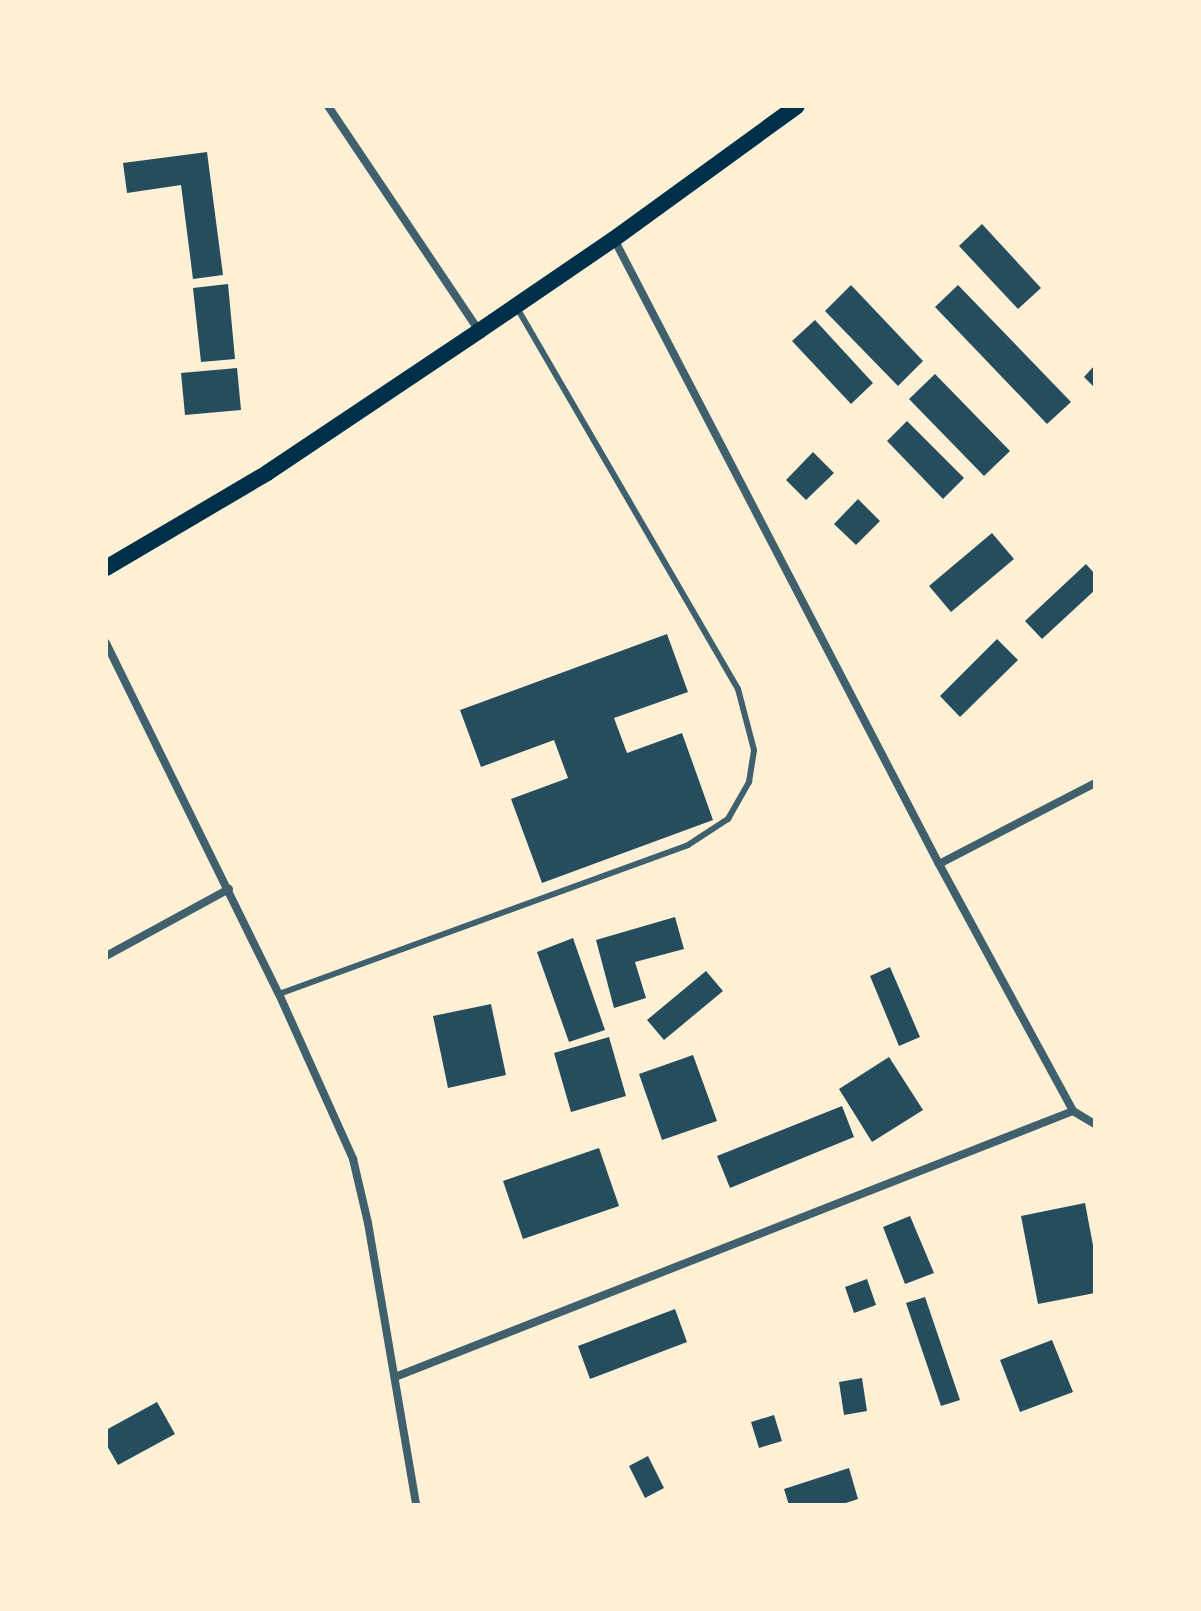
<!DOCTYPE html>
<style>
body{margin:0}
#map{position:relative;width:1201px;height:1611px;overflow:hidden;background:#fdf0d5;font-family:"PT Sans Narrow",sans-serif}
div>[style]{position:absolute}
.building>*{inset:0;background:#264d5e}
.service>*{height:6px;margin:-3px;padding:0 3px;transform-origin:3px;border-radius:3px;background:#3f606c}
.minor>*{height:8px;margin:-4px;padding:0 4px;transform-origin:4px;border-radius:4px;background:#3f606c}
.secondary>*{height:16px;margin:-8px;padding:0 8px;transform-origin:8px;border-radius:8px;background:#003049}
span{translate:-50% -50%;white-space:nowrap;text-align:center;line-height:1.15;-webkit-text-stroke:8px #fdf0d5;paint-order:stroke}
.frame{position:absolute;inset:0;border:108px solid #fdf0d5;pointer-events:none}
</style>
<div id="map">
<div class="building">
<i style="clip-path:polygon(207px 152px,223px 275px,193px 279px,181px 185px,127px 193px,123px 163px)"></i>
<i style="clip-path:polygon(982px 224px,1041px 288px,1018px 309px,959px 246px)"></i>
<i style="clip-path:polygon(228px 284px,235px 359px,201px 362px,193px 288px)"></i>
<i style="clip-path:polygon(851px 285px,923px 361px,898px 386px,825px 311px)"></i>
<i style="clip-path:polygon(958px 285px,1071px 402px,1047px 424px,935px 307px)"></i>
<i style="clip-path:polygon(815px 320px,873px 383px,851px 404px,792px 341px)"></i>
<i style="clip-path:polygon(1095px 365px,1095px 388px,1084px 377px)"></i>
<i style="clip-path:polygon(237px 368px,241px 410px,185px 415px,181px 373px)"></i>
<i style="clip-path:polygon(935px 374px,1010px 451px,984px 476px,909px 399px)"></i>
<i style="clip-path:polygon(907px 421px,964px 478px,943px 499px,887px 441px)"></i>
<i style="clip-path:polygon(813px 452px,834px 473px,806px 500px,786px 480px)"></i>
<i style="clip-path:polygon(858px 499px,880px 521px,856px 545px,834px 524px)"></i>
<i style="clip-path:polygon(992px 533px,1014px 559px,951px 612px,929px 586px)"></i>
<i style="clip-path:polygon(1086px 564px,1095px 574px,1095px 590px,1042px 639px,1025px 621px)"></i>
<i style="clip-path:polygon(667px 634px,688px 692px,614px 718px,627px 753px,682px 733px,713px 820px,542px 883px,511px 799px,568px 778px,554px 740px,481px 767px,460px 710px)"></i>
<i style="clip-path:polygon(997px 639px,1018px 660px,960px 717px,940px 696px)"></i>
<i style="clip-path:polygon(675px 917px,684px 949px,635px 962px,646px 998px,614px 1008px,596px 940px)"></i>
<i style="clip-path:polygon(573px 938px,605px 1030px,569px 1042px,537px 952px)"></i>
<i style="clip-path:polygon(890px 967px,920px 1037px,899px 1046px,870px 976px)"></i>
<i style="clip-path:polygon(706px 971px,723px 991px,664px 1040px,647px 1020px)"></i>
<i style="clip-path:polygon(491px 1004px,506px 1075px,448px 1088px,433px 1016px)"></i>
<i style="clip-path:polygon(609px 1037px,626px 1096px,571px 1112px,554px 1053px)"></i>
<i style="clip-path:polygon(693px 1055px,717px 1121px,662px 1140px,639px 1074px)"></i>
<i style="clip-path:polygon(889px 1057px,923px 1110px,872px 1142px,839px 1089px)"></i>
<i style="clip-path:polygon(842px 1106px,854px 1137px,730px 1188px,717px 1156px)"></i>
<i style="clip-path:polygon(599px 1148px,619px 1206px,523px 1239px,503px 1181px)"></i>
<i style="clip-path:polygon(1085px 1203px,1095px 1256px,1095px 1293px,1038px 1304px,1021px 1216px)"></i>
<i style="clip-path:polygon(910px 1216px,934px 1273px,905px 1284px,883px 1227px)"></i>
<i style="clip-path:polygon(867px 1279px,876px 1305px,854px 1313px,845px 1287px)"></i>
<i style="clip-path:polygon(925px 1297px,960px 1400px,941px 1406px,906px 1303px)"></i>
<i style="clip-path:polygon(675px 1309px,687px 1342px,590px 1379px,578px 1346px)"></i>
<i style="clip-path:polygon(1052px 1340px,1073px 1392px,1020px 1412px,1000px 1360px)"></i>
<i style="clip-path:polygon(862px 1378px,867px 1411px,844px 1415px,839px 1382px)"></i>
<i style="clip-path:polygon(157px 1402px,175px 1434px,118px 1465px,106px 1444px,106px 1430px)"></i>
<i style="clip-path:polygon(774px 1415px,782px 1441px,759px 1448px,751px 1422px)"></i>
<i style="clip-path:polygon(648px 1456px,664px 1488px,645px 1498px,629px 1466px)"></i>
<i style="clip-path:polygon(849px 1468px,858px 1499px,840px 1505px,789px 1505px,784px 1489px)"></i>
</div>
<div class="service">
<i style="left:279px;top:994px;width:435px;rotate:-20deg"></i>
<i style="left:688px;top:845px;width:48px;rotate:-33deg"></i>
<i style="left:728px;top:819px;width:43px;rotate:-60.4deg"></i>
<i style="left:749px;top:782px;width:32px;rotate:-81deg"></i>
<i style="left:754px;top:750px;width:63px;rotate:-104.7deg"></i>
<i style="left:738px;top:689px;width:441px;rotate:-120.1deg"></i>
</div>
<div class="minor">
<i style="left:328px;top:106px;width:271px;rotate:56.1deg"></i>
<i style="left:614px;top:239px;width:704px;rotate:62.53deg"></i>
<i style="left:939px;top:864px;width:281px;rotate:61.5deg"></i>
<i style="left:1073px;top:1111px;width:26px;rotate:31deg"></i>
<i style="left:106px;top:643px;width:391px;rotate:63.8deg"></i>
<i style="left:279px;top:994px;width:181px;rotate:65.8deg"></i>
<i style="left:353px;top:1159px;width:66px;rotate:76.8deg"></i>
<i style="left:368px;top:1223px;width:286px;rotate:80.3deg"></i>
<i style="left:939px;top:864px;width:176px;rotate:-27.4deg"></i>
<i style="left:106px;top:956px;width:140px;rotate:-28.6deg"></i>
<i style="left:395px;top:1377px;width:728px;rotate:-21.42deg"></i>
</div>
<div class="secondary">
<i style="left:106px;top:568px;width:187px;rotate:-30.5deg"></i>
<i style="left:267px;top:473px;width:255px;rotate:-33.8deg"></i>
<i style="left:479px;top:331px;width:163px;rotate:-34.3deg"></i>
<i style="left:614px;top:239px;width:226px;rotate:-36deg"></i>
</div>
<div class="frame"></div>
</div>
